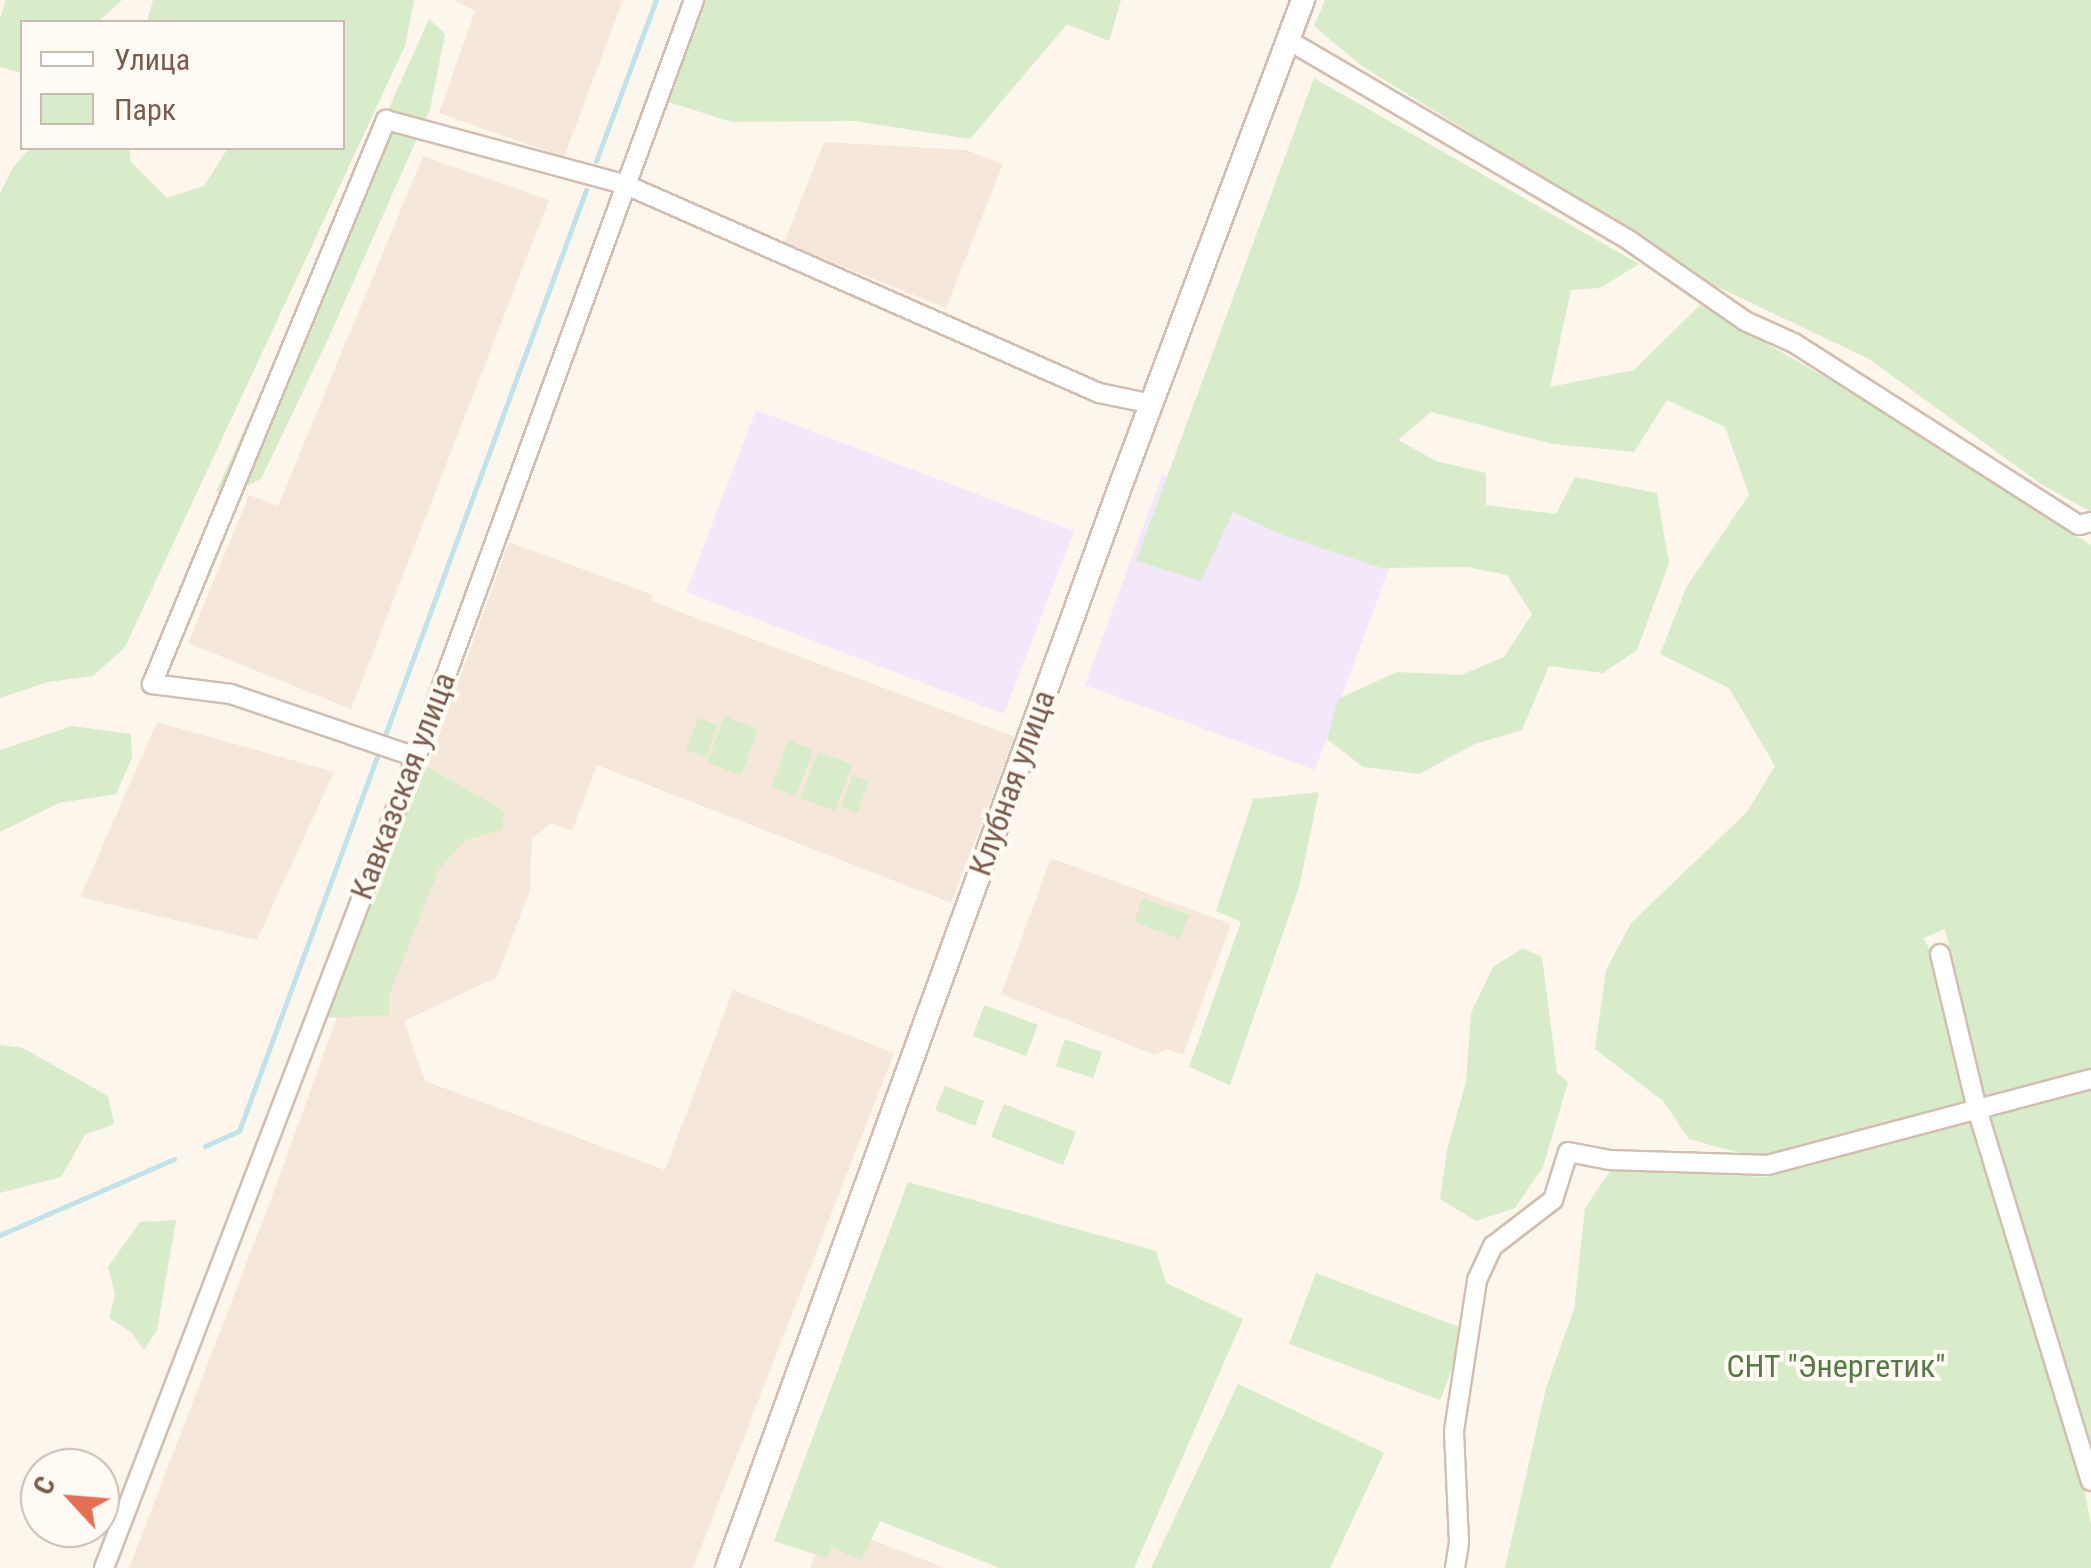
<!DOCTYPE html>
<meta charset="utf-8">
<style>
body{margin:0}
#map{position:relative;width:2091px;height:1568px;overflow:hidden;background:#fdf6ec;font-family:"Roboto Condensed",sans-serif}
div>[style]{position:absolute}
.residential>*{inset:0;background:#f5e8da}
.education>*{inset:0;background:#f3e8fa}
.green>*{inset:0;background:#d8ecc9}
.stream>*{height:5px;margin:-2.5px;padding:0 2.5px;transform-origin:2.5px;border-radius:2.5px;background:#bfe3e8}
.roads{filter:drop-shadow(2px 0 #d1beb0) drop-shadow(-2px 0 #d1beb0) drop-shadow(0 2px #d1beb0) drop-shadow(0 -2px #d1beb0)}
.minor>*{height:18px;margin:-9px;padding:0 9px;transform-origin:9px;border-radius:9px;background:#fff}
.tertiary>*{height:22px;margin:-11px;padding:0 11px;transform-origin:11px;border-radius:11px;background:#fff}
span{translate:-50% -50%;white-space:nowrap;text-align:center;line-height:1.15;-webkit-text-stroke:8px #fffaf3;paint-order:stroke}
.street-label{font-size:32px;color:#7a5c4d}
.park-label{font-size:32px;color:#537a41}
.legend{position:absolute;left:20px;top:20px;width:325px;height:130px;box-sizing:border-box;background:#fffaf3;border:2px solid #cabbb1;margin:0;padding:12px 18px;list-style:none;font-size:30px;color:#7a5c4d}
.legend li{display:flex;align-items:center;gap:20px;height:50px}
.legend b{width:50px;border:2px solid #cabbb1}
.north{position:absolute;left:20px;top:1448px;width:100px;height:100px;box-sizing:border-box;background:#fffaf3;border:2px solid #cabbb1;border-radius:50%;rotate:296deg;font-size:28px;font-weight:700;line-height:40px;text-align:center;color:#7a5c4d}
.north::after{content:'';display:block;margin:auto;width:35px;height:45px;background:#e76f51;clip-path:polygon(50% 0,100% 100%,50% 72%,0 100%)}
</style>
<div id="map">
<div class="residential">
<i style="clip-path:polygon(454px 0,623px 0,564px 157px,439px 113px,475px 11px)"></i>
<i style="clip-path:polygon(824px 142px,966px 150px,1003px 164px,946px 308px,784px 243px)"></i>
<i style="clip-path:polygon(423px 156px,549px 200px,351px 709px,188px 643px,249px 495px,278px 506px)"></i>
<i style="clip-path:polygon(509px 542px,653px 595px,651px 601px,1015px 737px,951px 903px,597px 765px,572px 831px,551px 823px,532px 838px,530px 890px,497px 977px,404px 1021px,425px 1081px,665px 1170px,733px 990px,894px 1053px,693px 1568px,129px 1568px,273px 1194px)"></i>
<i style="clip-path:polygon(157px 722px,334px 772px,257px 940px,80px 897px)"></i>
<i style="clip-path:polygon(1051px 858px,1231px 924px,1183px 1055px,1167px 1049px,1155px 1055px,1001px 994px)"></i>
<i style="clip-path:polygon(827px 1522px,945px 1568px,810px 1568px)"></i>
</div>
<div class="education">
<i style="clip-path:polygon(756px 410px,1074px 531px,1004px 714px,686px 592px)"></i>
<i style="clip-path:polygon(1162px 475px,1392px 560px,1315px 770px,1085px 685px)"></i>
</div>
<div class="green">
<i style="clip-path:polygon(6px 0,122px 0,98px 22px,22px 22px,22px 73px,0 67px,0 18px)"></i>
<i style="clip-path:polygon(153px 0,414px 0,405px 46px,125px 647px,93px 676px,48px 682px,0 698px,0 193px,12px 169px,30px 148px,129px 148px,131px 162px,167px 198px,204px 186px,228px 148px,342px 148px,342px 22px,147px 22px)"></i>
<i style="clip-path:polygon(703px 0,1121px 0,1109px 41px,1067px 24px,970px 139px,854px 121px,732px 122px,665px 101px)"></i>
<i style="clip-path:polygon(1325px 0,2091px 0,2091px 512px,2041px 484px,1869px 359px,1680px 269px,1607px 217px,1363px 67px,1314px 26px)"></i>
<i style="clip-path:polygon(429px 19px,445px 34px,430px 109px,329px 337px,261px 479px,243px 488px,216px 492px)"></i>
<i style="clip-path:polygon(1314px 78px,1639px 264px,1600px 288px,1571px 290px,1550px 387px,1634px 370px,1700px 305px,1837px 384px,2091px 545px,2091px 1072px,1985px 1097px,1945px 929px,1923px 938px,1935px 958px,1967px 1104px,1770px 1156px,1740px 1153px,1689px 1139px,1663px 1101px,1595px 1049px,1606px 970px,1631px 923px,1747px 812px,1775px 766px,1729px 688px,1660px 654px,1687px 586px,1749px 495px,1725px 427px,1667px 400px,1634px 452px,1553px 444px,1431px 412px,1398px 440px,1436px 461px,1486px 473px,1486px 505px,1556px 514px,1575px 477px,1657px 493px,1669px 563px,1637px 650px,1603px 673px,1549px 666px,1522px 730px,1475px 744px,1419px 774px,1363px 767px,1327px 739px,1338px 699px,1397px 672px,1461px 675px,1504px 657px,1532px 614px,1507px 575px,1468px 567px,1381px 568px,1282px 535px,1233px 512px,1201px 581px,1136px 561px)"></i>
<i style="clip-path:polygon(724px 716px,758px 729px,741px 775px,707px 763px)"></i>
<i style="clip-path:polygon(698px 718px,718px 725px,706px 757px,686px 750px)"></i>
<i style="clip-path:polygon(72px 726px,131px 734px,132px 758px,116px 794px,59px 803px,0 832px,0 750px)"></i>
<i style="clip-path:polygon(788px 740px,813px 750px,796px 796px,771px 787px)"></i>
<i style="clip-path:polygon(818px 752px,852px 764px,835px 811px,800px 798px)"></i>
<i style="clip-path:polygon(422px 764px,504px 811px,502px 830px,465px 840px,439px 869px,388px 998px,390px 1015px,325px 1018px,363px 905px)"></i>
<i style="clip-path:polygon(853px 775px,869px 781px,857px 813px,841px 807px)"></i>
<i style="clip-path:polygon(1319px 792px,1299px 887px,1230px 1085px,1189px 1067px,1241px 922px,1216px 911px,1253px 799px)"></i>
<i style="clip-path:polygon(1143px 898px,1189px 915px,1180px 939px,1134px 922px)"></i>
<i style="clip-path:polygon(1523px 948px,1542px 957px,1557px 1073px,1568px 1082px,1543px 1167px,1515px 1208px,1476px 1221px,1440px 1199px,1447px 1150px,1466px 1082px,1471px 1013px,1493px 967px)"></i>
<i style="clip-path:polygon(984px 1005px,1038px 1025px,1026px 1056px,973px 1036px)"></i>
<i style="clip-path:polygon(1065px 1039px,1102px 1052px,1093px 1078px,1056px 1066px)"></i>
<i style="clip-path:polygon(0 1045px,23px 1048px,108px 1096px,114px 1124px,85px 1135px,61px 1177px,0 1193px)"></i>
<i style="clip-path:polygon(945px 1086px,984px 1101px,975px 1126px,935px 1110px)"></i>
<i style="clip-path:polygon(2091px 1088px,2091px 1458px,1989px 1115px)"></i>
<i style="clip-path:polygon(1004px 1104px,1076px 1132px,1063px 1165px,991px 1137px)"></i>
<i style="clip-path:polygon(1970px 1121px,2082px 1478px,2091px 1525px,2091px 1568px,1505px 1568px,1546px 1388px,1574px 1309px,1585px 1208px,1612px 1168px,1766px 1177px)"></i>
<i style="clip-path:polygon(908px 1182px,1156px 1251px,1166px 1283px,1243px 1319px,1134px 1568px,1000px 1568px,880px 1521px,861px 1561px,832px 1547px,827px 1558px,774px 1541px)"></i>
<i style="clip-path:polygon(176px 1220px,157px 1330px,144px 1350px,131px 1332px,109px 1318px,115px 1295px,108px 1267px,140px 1222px)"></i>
<i style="clip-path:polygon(1316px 1273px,1467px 1330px,1440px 1400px,1289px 1344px)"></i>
<i style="clip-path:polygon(1238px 1384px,1384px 1453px,1330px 1568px,1151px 1568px)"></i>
</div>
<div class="stream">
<i style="left:596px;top:161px;width:172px;rotate:-69.6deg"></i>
<i style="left:205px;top:1146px;width:37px;rotate:-24deg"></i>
<i style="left:239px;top:1131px;width:1003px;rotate:-69.76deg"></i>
<i style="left:0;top:1235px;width:190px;rotate:-23.6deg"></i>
</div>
<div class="roads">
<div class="minor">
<i style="left:1288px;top:40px;width:397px;rotate:30.4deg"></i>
<i style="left:1630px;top:241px;width:140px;rotate:34.8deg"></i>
<i style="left:1745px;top:321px;width:54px;rotate:24.2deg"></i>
<i style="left:1794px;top:343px;width:338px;rotate:32.6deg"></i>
<i style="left:2079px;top:525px;width:12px;rotate:-14deg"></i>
<i style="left:416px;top:757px;width:195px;rotate:-161.2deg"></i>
<i style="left:231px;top:694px;width:80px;rotate:-172.8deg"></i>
<i style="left:152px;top:684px;width:611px;rotate:-67.47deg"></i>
<i style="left:386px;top:120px;width:246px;rotate:15.1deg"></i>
<i style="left:624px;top:184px;width:519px;rotate:23.75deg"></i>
<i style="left:1099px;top:393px;width:54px;rotate:11.7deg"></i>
<i style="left:1940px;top:954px;width:159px;rotate:76.6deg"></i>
<i style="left:1977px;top:1109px;width:389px;rotate:73deg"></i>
<i style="left:104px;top:1568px;width:869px;rotate:-68.96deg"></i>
<i style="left:416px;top:757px;width:806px;rotate:-69.83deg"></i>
<i style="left:1455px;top:1568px;width:26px;rotate:-81deg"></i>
<i style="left:1459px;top:1542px;width:111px;rotate:-92.6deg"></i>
<i style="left:1454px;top:1431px;width:153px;rotate:-81.3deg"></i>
<i style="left:1477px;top:1280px;width:38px;rotate:-65deg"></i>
<i style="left:1493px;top:1246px;width:76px;rotate:-37.5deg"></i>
<i style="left:1553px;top:1200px;width:50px;rotate:-72.6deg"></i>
<i style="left:1568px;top:1152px;width:43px;rotate:10.8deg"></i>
<i style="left:1610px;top:1160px;width:158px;rotate:1.8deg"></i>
<i style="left:1768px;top:1165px;width:334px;rotate:-14.9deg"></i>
</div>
<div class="tertiary">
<i style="left:727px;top:1568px;width:1159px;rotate:-70.02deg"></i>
<i style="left:1123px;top:479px;width:512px;rotate:-69.4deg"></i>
</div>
</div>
<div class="street-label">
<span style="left:1012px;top:783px;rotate:-70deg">Клубная улица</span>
<span style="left:403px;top:786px;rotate:-69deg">Кавказская улица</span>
</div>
<div class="park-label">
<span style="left:1836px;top:1366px">СНТ "Энергетик"</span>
</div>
<ul class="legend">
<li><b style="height:12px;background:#fff"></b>Улица</li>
<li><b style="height:28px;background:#d8ecc9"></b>Парк</li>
</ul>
<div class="north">С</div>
</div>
